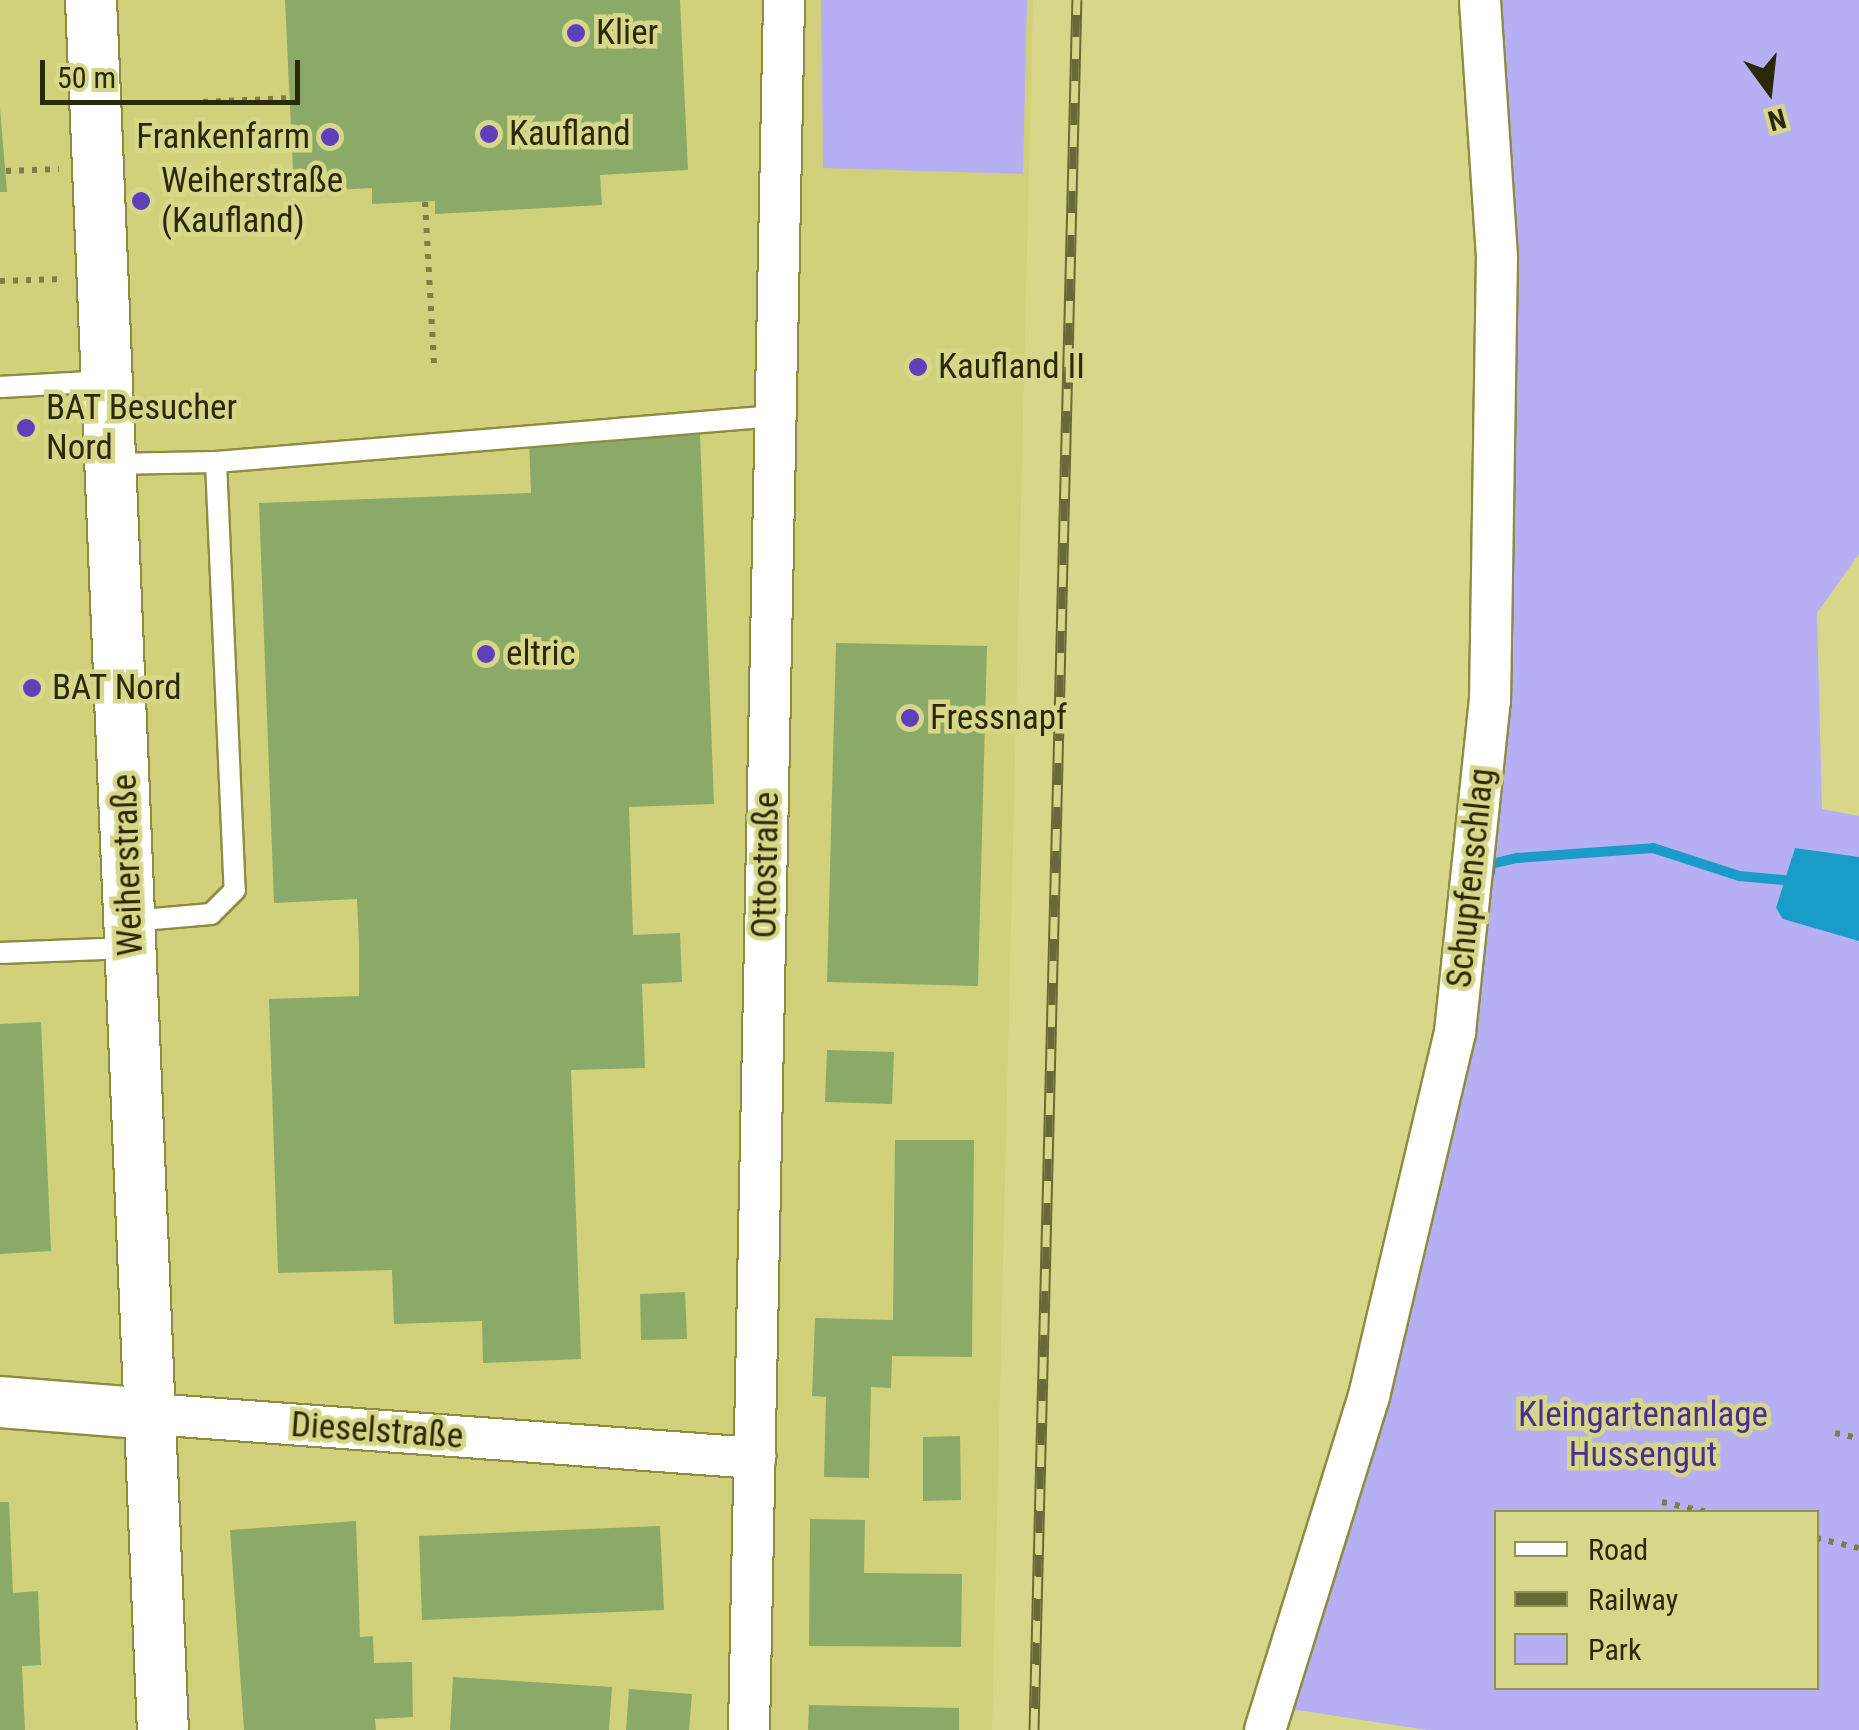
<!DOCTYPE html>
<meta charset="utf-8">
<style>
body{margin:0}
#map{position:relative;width:1859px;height:1730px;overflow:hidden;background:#d7d78a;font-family:"Roboto Condensed",sans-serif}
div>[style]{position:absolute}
.built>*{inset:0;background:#d1d17b}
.green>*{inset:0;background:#b6aff3}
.water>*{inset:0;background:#1a9cc9}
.stream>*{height:10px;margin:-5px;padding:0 5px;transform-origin:5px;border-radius:5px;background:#1a9cc9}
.building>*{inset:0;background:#8caa67}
.path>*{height:6px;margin-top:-3px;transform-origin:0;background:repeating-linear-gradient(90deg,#7e7e48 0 5px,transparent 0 13px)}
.roads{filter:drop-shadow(2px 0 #8d8c41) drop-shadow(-2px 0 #8d8c41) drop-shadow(0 2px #8d8c41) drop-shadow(0 -2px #8d8c41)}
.service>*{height:20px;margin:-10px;padding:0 10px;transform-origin:10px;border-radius:10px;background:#fff}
.minor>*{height:40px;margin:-20px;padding:0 20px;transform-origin:20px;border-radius:20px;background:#fff}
.tertiary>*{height:50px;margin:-25px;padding:0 25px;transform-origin:25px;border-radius:25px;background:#fff}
.rail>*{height:11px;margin-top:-5.5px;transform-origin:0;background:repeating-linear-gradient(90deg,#d7d78a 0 22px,#696938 0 44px);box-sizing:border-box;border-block:2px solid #696938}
.dots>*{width:28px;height:28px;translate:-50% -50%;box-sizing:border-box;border:5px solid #d7d78a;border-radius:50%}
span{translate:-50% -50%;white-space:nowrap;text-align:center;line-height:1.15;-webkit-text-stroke:9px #d7d78a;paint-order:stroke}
.poi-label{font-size:35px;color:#2a2909}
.left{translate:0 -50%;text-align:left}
.right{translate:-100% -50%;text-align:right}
.street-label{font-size:35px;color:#2a2909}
.park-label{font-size:35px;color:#473091}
.legend{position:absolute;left:1494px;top:1510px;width:325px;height:180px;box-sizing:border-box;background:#d7d78a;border:2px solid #929156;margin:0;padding:12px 18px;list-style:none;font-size:30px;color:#2a2909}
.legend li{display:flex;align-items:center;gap:20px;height:50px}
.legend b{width:50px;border:2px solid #929156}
.north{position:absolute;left:1719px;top:40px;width:100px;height:100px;-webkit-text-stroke:8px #d7d78a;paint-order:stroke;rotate:165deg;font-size:28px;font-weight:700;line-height:40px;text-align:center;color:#2a2909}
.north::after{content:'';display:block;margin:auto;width:35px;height:45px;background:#2a2909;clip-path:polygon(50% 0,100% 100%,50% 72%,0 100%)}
.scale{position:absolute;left:40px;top:60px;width:260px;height:45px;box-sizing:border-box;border:5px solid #2a2909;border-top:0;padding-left:12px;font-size:30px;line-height:35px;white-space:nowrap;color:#2a2909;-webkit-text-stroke:8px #d7d78a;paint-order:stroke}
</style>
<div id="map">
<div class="built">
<i style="clip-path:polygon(0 0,1033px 0,992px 1730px,0 1730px)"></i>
</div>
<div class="green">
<i style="clip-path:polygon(821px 0,1027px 0,1023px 174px,823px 168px)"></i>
<i style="clip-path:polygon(evenodd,1480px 0,1859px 0,1859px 554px,1817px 613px,1822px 809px,1859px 816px,1859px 1730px,1427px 1730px,1271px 1706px,1455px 1032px,1490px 701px,1480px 0,1496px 1512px,1816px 1512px,1816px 1688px,1496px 1688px,1496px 1512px)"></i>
</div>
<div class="water">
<i style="clip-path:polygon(1795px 848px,1859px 857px,1859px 941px,1783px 919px,1776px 908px)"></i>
</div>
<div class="stream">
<i style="left:1490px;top:873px;width:9px;rotate:-84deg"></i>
<i style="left:1491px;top:864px;width:28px;rotate:-13deg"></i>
<i style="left:1518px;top:858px;width:135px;rotate:-4.2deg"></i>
<i style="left:1653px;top:848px;width:90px;rotate:18deg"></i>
<i style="left:1739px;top:876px;width:45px;rotate:5.1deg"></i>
</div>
<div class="building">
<i style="clip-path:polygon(285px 0,680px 0,688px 170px,600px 175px,602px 205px,435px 214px,435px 201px,372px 204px,372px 188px,294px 192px)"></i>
<i style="clip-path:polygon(0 108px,7px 192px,0 192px)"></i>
<i style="clip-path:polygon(700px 433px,714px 804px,629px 807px,633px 935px,680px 933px,682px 982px,642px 984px,645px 1068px,571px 1070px,581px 1359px,483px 1363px,482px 1321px,394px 1324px,392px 1270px,278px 1273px,269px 999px,359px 996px,359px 945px,357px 899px,274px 903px,259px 503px,531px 493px,529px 440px)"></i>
<i style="clip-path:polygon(836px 643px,987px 646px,978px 986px,827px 982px)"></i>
<i style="clip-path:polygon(41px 1022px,51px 1251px,0 1254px,0 1024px)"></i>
<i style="clip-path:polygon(827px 1050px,894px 1052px,892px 1104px,825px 1102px)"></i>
<i style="clip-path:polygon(895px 1140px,974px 1140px,972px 1357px,892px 1356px,891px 1388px,871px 1387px,869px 1478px,824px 1477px,826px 1397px,812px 1396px,815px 1318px,893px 1320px)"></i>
<i style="clip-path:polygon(685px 1292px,687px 1339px,641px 1340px,640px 1294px)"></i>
<i style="clip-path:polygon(960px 1436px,961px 1500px,923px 1501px,923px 1437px)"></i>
<i style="clip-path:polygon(0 1502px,9px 1502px,13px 1593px,38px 1591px,41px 1665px,22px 1666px,25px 1730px,0 1730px)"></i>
<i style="clip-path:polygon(810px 1519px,865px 1520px,864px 1573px,962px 1574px,961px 1647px,809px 1646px)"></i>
<i style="clip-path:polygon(356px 1521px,360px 1637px,373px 1636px,374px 1663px,412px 1662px,413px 1717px,375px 1719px,376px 1730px,244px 1730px,230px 1530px)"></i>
<i style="clip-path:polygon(660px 1526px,664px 1610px,422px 1620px,419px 1536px)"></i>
<i style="clip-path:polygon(453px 1677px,612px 1687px,609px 1730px,450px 1730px)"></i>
<i style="clip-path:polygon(629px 1689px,692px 1694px,689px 1730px,626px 1730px)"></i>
<i style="clip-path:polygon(809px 1705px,959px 1708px,959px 1730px,808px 1730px)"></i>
</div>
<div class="path">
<i style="left:203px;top:102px;width:87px;rotate:-2.6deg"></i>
<i style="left:6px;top:171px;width:53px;rotate:-2.2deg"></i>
<i style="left:425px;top:202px;width:162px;rotate:86.8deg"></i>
<i style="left:0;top:281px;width:62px;rotate:-1.8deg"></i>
<i style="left:1835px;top:1433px;width:25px;rotate:12deg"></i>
<i style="left:1662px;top:1502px;width:46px;rotate:12.5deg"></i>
<i style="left:1816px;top:1538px;width:44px;rotate:13.1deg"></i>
</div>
<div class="roads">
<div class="service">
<i style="left:0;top:387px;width:107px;rotate:-3.2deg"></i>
<i style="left:216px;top:462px;width:561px;rotate:-4.7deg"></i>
<i style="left:111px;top:464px;width:105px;rotate:-1.1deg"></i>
<i style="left:216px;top:462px;width:428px;rotate:87.5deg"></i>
<i style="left:235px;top:890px;width:34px;rotate:135deg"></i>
<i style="left:211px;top:914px;width:81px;rotate:175.1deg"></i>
<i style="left:0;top:953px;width:129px;rotate:-2.2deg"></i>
</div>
<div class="minor">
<i style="left:151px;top:1414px;width:606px;rotate:4.17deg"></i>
<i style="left:749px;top:1730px;width:1730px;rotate:-88.84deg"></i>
<i style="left:1265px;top:1730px;width:350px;rotate:-72.7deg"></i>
<i style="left:1369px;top:1396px;width:374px;rotate:-76.7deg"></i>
<i style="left:1455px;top:1032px;width:333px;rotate:-84deg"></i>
<i style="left:1490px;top:701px;width:444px;rotate:-89.1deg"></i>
<i style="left:1497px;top:257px;width:258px;rotate:-93.8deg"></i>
</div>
<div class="tertiary">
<i style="left:91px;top:0;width:1731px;rotate:87.62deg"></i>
<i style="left:0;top:1402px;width:151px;rotate:4.5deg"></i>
</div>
</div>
<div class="rail">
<i style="left:1034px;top:1730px;width:1731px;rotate:-88.58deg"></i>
</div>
<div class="dots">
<i style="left:576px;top:33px;background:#5e41ba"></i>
<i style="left:489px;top:134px;background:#5e41ba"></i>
<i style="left:330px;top:137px;background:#5e41ba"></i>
<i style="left:141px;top:201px;background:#5e41ba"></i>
<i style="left:918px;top:367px;background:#5e41ba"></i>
<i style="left:26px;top:428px;background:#5e41ba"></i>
<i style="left:486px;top:654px;background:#5e41ba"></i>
<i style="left:32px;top:688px;background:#5e41ba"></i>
<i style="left:910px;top:718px;background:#5e41ba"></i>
</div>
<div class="poi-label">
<span class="left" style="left:596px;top:33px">Klier</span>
<span class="left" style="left:509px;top:134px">Kaufland</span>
<span class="right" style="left:310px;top:137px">Frankenfarm</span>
<span class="left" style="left:161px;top:201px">Weiherstraße<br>(Kaufland)</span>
<span class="left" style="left:938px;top:367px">Kaufland II</span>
<span class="left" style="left:46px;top:428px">BAT Besucher<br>Nord</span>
<span class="left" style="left:506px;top:654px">eltric</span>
<span class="left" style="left:52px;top:688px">BAT Nord</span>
<span class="left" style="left:930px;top:718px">Fressnapf</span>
</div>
<div class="street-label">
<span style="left:128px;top:865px;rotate:-92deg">Weiherstraße</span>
<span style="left:766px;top:865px;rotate:-89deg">Ottostraße</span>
<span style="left:1471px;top:878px;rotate:-84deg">Schupfenschlag</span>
<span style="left:377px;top:1431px;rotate:4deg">Dieselstraße</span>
</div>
<div class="park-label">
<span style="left:1643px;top:1435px">Kleingartenanlage<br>Hussengut</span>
</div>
<ul class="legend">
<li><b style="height:12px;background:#fff"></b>Road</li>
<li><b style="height:12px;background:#696938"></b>Railway</li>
<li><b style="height:28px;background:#b6aff3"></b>Park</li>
</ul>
<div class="north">N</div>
<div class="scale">50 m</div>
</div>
